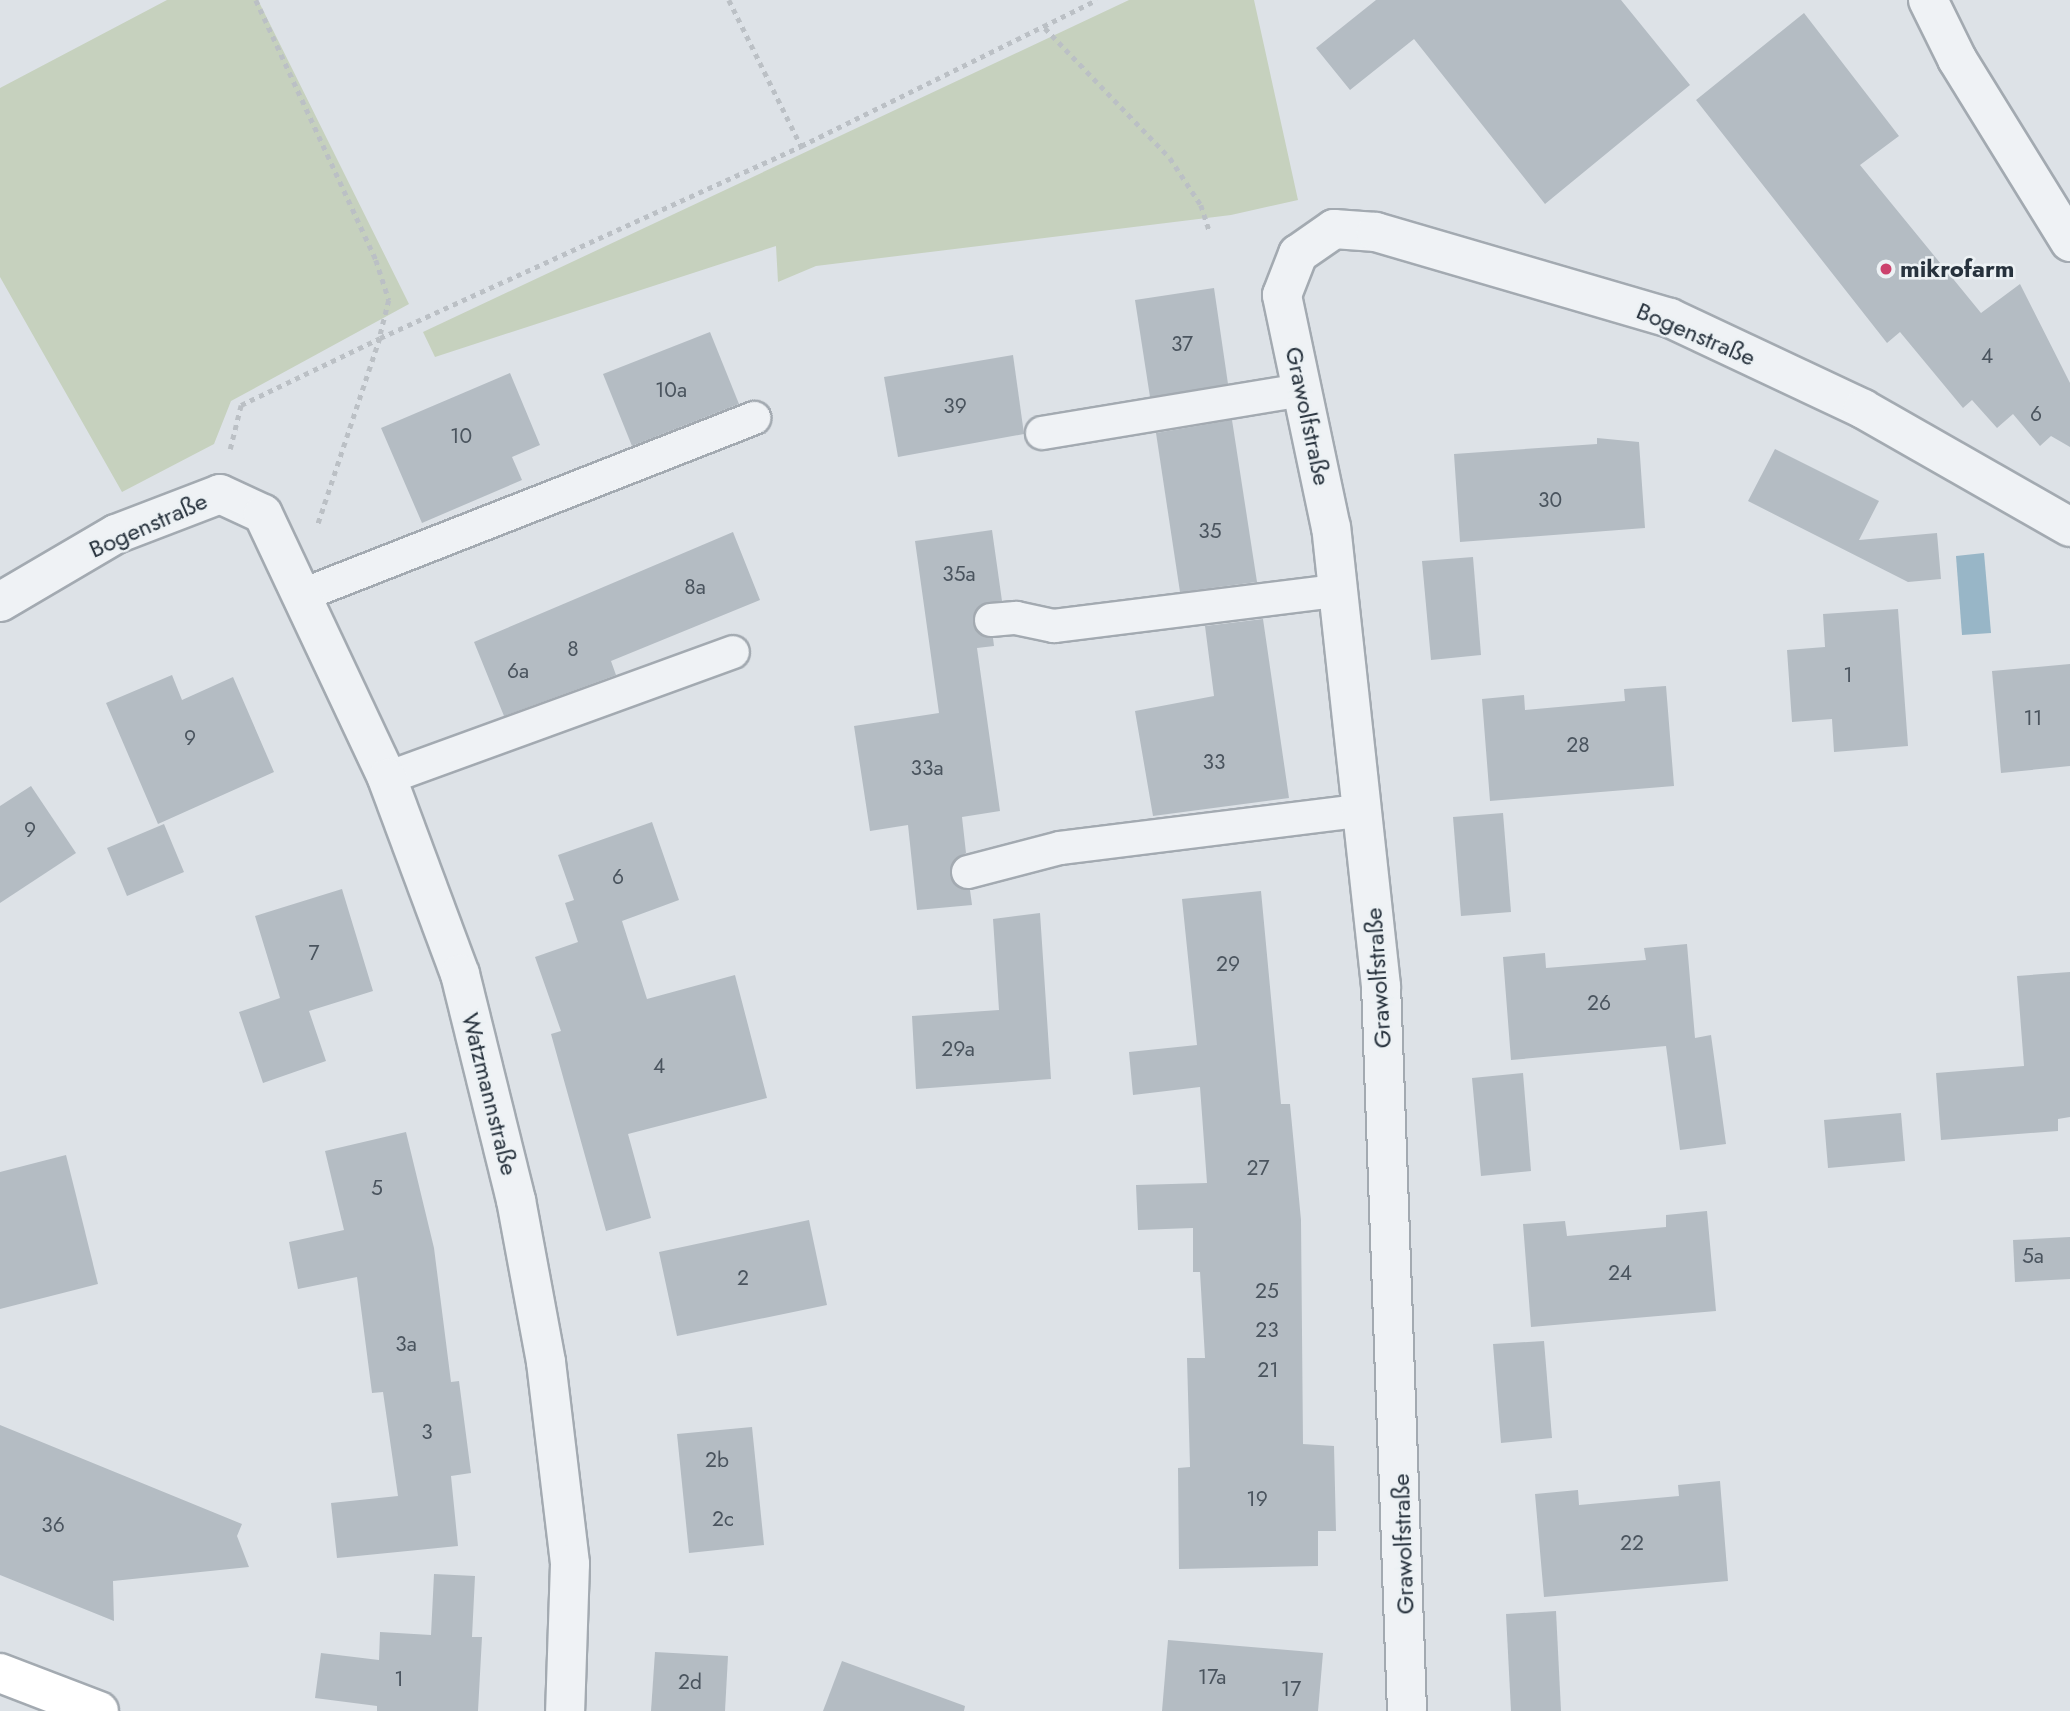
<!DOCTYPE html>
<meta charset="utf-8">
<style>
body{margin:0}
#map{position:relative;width:2070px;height:1711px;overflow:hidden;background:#dde2e7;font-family:Jost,sans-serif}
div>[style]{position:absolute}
.green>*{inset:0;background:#c6d1be}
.water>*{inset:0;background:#98b6c7}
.building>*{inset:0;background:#b4bcc3}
.path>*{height:4.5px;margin-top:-2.25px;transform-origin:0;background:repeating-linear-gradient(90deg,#bbc0c5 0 5px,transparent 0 10px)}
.roads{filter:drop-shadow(2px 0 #a3aab1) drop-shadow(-2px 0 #a3aab1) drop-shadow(0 2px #a3aab1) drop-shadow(0 -2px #a3aab1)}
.lane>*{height:32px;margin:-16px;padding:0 16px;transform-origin:16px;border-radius:16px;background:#eff2f5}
.street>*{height:38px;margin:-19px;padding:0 19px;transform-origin:19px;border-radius:19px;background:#eff2f5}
.secondary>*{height:38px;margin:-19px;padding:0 19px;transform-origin:19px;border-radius:19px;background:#fff}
.dots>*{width:19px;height:19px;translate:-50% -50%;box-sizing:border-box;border:4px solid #ecf1f4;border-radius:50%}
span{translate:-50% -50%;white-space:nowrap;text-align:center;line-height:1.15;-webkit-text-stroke:5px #ecf1f4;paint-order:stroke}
.number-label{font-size:21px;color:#4a545e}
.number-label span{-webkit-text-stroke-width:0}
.poi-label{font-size:24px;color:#27323d;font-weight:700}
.left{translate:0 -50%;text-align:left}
.street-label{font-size:24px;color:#27323d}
</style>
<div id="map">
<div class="green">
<i style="clip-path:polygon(167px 0,258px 0,409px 304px,231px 401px,214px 444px,122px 492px,0 277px,0 88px)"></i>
<i style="clip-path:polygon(1129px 0,1254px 0,1298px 200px,1231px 215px,816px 266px,778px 282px,776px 246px,435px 357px,423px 332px)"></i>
</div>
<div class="water">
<i style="clip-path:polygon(1984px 553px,1991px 633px,1962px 635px,1956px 556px)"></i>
</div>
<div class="building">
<i style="clip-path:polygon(1376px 0,1621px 0,1690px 85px,1545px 204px,1414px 39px,1350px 90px,1316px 48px)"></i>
<i style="clip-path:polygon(1804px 13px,1899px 136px,1860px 165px,1981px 313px,2020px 284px,2070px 383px,2070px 447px,2051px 436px,2040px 446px,2013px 414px,1997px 428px,1972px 400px,1963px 408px,1900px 332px,1887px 343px,1696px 100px)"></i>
<i style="clip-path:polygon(1214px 288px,1228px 384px,1150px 397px,1135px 300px)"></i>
<i style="clip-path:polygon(710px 332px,739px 404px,632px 446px,603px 374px)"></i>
<i style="clip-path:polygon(1013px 355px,1024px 434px,898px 457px,884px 377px)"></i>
<i style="clip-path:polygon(510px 373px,540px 445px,512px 457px,522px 480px,422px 523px,381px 428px)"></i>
<i style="clip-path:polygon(1232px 420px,1257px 582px,1180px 592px,1156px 433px)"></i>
<i style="clip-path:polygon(1597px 438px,1639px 442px,1645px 528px,1460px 542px,1454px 454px,1597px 444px)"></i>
<i style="clip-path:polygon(1775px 449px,1879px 501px,1859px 540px,1937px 533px,1941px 579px,1908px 582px,1748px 501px)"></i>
<i style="clip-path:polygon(992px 530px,1002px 601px,980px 605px,973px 621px,983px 636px,993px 638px,994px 646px,977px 648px,1000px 811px,962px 817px,966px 853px,955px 859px,950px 876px,955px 885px,970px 890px,972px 905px,917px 910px,908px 825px,870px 831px,854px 726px,939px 713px,915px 541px)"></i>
<i style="clip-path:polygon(733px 532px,760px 600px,611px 661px,616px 675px,504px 716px,474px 642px)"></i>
<i style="clip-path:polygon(1473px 557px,1481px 655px,1431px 660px,1422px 561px)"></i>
<i style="clip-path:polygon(1898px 609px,1908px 746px,1834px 752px,1832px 719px,1792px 722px,1787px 650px,1825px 647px,1823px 614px)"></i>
<i style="clip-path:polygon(1263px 619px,1289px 798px,1153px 816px,1135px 711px,1214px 696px,1205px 626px)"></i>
<i style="clip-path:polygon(2070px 664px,2070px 766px,2001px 773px,1992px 671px)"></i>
<i style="clip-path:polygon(172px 675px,182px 700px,233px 677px,274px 772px,158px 824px,106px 703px)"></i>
<i style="clip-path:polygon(1666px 686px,1674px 786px,1490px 801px,1482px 699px,1524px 695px,1525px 710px,1625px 701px,1624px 689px)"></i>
<i style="clip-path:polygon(31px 786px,76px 853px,0 903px,0 806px)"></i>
<i style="clip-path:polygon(1503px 813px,1511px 912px,1461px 916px,1453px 817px)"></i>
<i style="clip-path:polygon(652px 822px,679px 900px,622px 921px,647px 999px,735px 975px,767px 1098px,628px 1134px,651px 1218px,606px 1231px,551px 1034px,561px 1031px,535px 957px,578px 942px,565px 903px,574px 900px,558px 855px)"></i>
<i style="clip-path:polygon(164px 824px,184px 872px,127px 896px,107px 848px)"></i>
<i style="clip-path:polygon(342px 889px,373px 991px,309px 1011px,326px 1061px,263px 1083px,239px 1012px,280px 998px,255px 916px)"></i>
<i style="clip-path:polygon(1261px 891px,1281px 1104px,1290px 1104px,1301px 1220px,1303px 1444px,1334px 1446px,1336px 1531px,1318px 1531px,1318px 1566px,1179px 1569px,1178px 1468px,1190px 1467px,1187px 1358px,1205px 1358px,1200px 1272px,1193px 1272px,1193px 1228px,1138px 1230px,1136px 1185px,1207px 1183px,1200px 1087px,1133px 1095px,1129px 1052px,1197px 1045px,1182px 899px)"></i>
<i style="clip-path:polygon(1040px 913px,1051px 1079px,916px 1089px,912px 1016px,999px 1010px,993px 919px)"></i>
<i style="clip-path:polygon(1687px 944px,1695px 1038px,1711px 1035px,1726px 1144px,1680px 1150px,1666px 1046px,1511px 1060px,1503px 957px,1545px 953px,1546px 968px,1646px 960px,1644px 948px)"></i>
<i style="clip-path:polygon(2070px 972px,2070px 1117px,2058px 1119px,2058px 1131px,1941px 1140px,1936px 1073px,2024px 1066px,2017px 976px)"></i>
<i style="clip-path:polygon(1523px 1073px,1531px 1171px,1481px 1176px,1472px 1078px)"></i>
<i style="clip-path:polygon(1901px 1113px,1905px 1161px,1828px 1168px,1824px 1120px)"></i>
<i style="clip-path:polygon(406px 1132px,434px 1248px,451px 1382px,459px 1381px,471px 1473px,451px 1476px,458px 1546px,337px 1558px,331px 1503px,398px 1496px,383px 1392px,372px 1393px,357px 1277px,298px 1289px,289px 1242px,344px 1230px,325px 1151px)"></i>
<i style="clip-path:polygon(66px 1155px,98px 1284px,0 1309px,0 1172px)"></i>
<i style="clip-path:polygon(1707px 1211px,1716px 1311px,1531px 1327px,1523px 1224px,1565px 1221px,1567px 1236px,1666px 1227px,1666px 1215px)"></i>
<i style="clip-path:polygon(809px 1220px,827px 1305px,677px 1336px,659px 1252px)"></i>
<i style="clip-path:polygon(2070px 1237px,2070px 1279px,2015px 1282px,2013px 1240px)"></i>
<i style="clip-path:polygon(1544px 1341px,1552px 1438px,1501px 1443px,1493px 1344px)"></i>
<i style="clip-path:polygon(0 1425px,242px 1524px,237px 1536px,249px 1567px,113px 1581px,114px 1621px,0 1575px)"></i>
<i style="clip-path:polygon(752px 1427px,764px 1545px,689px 1553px,677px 1434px)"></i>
<i style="clip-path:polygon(1720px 1481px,1728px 1581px,1544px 1597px,1535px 1494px,1578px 1490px,1579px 1505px,1679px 1496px,1678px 1485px)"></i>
<i style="clip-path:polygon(434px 1574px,475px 1576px,472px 1637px,482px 1637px,478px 1711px,377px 1711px,377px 1706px,315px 1698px,321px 1653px,379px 1660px,380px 1632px,431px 1635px)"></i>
<i style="clip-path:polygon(1556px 1611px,1561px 1711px,1511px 1711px,1506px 1614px)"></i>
<i style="clip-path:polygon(1168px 1640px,1323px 1653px,1318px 1711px,1162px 1711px)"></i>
<i style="clip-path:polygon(655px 1652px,728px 1656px,725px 1711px,651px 1711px)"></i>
<i style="clip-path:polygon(842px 1661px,965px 1706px,964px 1711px,823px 1711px)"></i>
</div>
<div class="path">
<i style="left:256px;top:0;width:286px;rotate:65.2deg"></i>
<i style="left:376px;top:260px;width:42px;rotate:72deg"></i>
<i style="left:389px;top:300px;width:38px;rotate:104deg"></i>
<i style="left:729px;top:0;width:163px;rotate:63.7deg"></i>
<i style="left:1045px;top:28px;width:180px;rotate:46.1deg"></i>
<i style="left:1170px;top:158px;width:56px;rotate:56.6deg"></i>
<i style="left:1201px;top:205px;width:28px;rotate:72deg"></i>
<i style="left:380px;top:338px;width:463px;rotate:-24.5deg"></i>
<i style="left:801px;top:146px;width:330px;rotate:-26.3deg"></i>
<i style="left:230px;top:449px;width:45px;rotate:-76deg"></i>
<i style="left:241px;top:405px;width:154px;rotate:-25.7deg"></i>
<i style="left:380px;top:338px;width:196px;rotate:108.4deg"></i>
</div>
<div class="roads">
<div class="lane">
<i style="left:1042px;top:433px;width:265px;rotate:-9.4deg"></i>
<i style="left:300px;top:596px;width:488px;rotate:-21.4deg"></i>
<i style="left:991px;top:620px;width:25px;rotate:-5deg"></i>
<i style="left:1016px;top:618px;width:39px;rotate:12deg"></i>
<i style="left:1054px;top:626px;width:284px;rotate:-7.1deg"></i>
<i style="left:387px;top:778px;width:368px;rotate:-20deg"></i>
<i style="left:968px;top:872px;width:95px;rotate:-14.6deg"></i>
<i style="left:1060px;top:848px;width:305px;rotate:-7.1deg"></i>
</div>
<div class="street">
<i style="left:1928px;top:0;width:66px;rotate:63.8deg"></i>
<i style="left:1957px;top:59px;width:215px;rotate:58.3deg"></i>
<i style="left:0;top:602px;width:134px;rotate:-30.4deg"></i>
<i style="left:116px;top:534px;width:111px;rotate:-21deg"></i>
<i style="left:220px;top:494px;width:47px;rotate:24.9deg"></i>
<i style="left:263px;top:514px;width:292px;rotate:64.8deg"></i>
<i style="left:387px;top:778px;width:209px;rotate:69.6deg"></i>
<i style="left:460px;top:974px;width:233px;rotate:76.1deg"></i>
<i style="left:516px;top:1200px;width:165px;rotate:79.5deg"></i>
<i style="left:546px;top:1362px;width:203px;rotate:83.2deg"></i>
<i style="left:570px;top:1564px;width:147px;rotate:91.9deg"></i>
<i style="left:1407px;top:1711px;width:725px;rotate:-92.05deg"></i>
<i style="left:1381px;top:986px;width:461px;rotate:-96.2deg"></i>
<i style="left:1331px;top:528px;width:238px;rotate:-101.9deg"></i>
<i style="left:1282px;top:295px;width:44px;rotate:-68.7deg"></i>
<i style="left:1298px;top:254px;width:44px;rotate:-34.8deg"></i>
<i style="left:1334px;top:229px;width:42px;rotate:4.1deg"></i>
<i style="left:1376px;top:232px;width:306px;rotate:16.3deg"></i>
<i style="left:1670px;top:318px;width:213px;rotate:25.2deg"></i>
<i style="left:1863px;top:409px;width:238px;rotate:29.7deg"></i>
</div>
<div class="secondary">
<i style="left:0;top:1673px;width:106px;rotate:21deg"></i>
</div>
</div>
<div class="dots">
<i style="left:1886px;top:269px;background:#cc426d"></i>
</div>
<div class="number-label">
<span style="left:1182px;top:344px">37</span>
<span style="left:1987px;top:356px">4</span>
<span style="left:671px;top:390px">10a</span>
<span style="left:955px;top:406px">39</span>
<span style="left:2036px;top:414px">6</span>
<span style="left:461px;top:436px">10</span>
<span style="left:1550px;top:500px">30</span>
<span style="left:1210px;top:531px">35</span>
<span style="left:959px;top:574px">35a</span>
<span style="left:695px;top:587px">8a</span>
<span style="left:573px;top:649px">8</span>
<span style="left:518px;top:671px">6a</span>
<span style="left:1848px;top:675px">1</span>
<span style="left:2033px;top:718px">11</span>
<span style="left:190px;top:738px">9</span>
<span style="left:1578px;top:745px">28</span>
<span style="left:1214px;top:762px">33</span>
<span style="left:927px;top:768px">33a</span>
<span style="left:30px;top:830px">9</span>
<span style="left:618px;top:877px">6</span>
<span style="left:314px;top:953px">7</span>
<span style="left:1228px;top:964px">29</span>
<span style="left:1599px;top:1003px">26</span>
<span style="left:958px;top:1049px">29a</span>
<span style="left:659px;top:1066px">4</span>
<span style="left:1258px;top:1168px">27</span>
<span style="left:377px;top:1188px">5</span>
<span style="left:2033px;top:1256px">5a</span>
<span style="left:1620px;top:1273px">24</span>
<span style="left:743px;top:1278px">2</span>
<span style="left:1267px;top:1291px">25</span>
<span style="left:1267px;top:1330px">23</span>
<span style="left:406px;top:1344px">3a</span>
<span style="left:1268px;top:1370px">21</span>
<span style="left:427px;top:1432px">3</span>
<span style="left:717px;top:1460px">2b</span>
<span style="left:1257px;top:1499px">19</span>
<span style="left:723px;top:1519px">2c</span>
<span style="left:53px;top:1525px">36</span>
<span style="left:1632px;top:1543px">22</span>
<span style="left:1212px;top:1677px">17a</span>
<span style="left:399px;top:1679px">1</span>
<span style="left:690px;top:1682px">2d</span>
<span style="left:1291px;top:1689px">17</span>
</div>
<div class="poi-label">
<span class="left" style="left:1900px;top:269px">mikrofarm</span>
</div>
<div class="street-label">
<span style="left:1696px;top:334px;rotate:23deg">Bogenstraße</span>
<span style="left:1308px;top:416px;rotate:78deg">Grawolfstraße</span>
<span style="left:148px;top:525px;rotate:-24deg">Bogenstraße</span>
<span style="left:1378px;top:978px;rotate:-94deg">Grawolfstraße</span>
<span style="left:490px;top:1094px;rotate:76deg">Watzmannstraße</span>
<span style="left:1403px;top:1544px;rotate:-92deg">Grawolfstraße</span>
</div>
</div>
